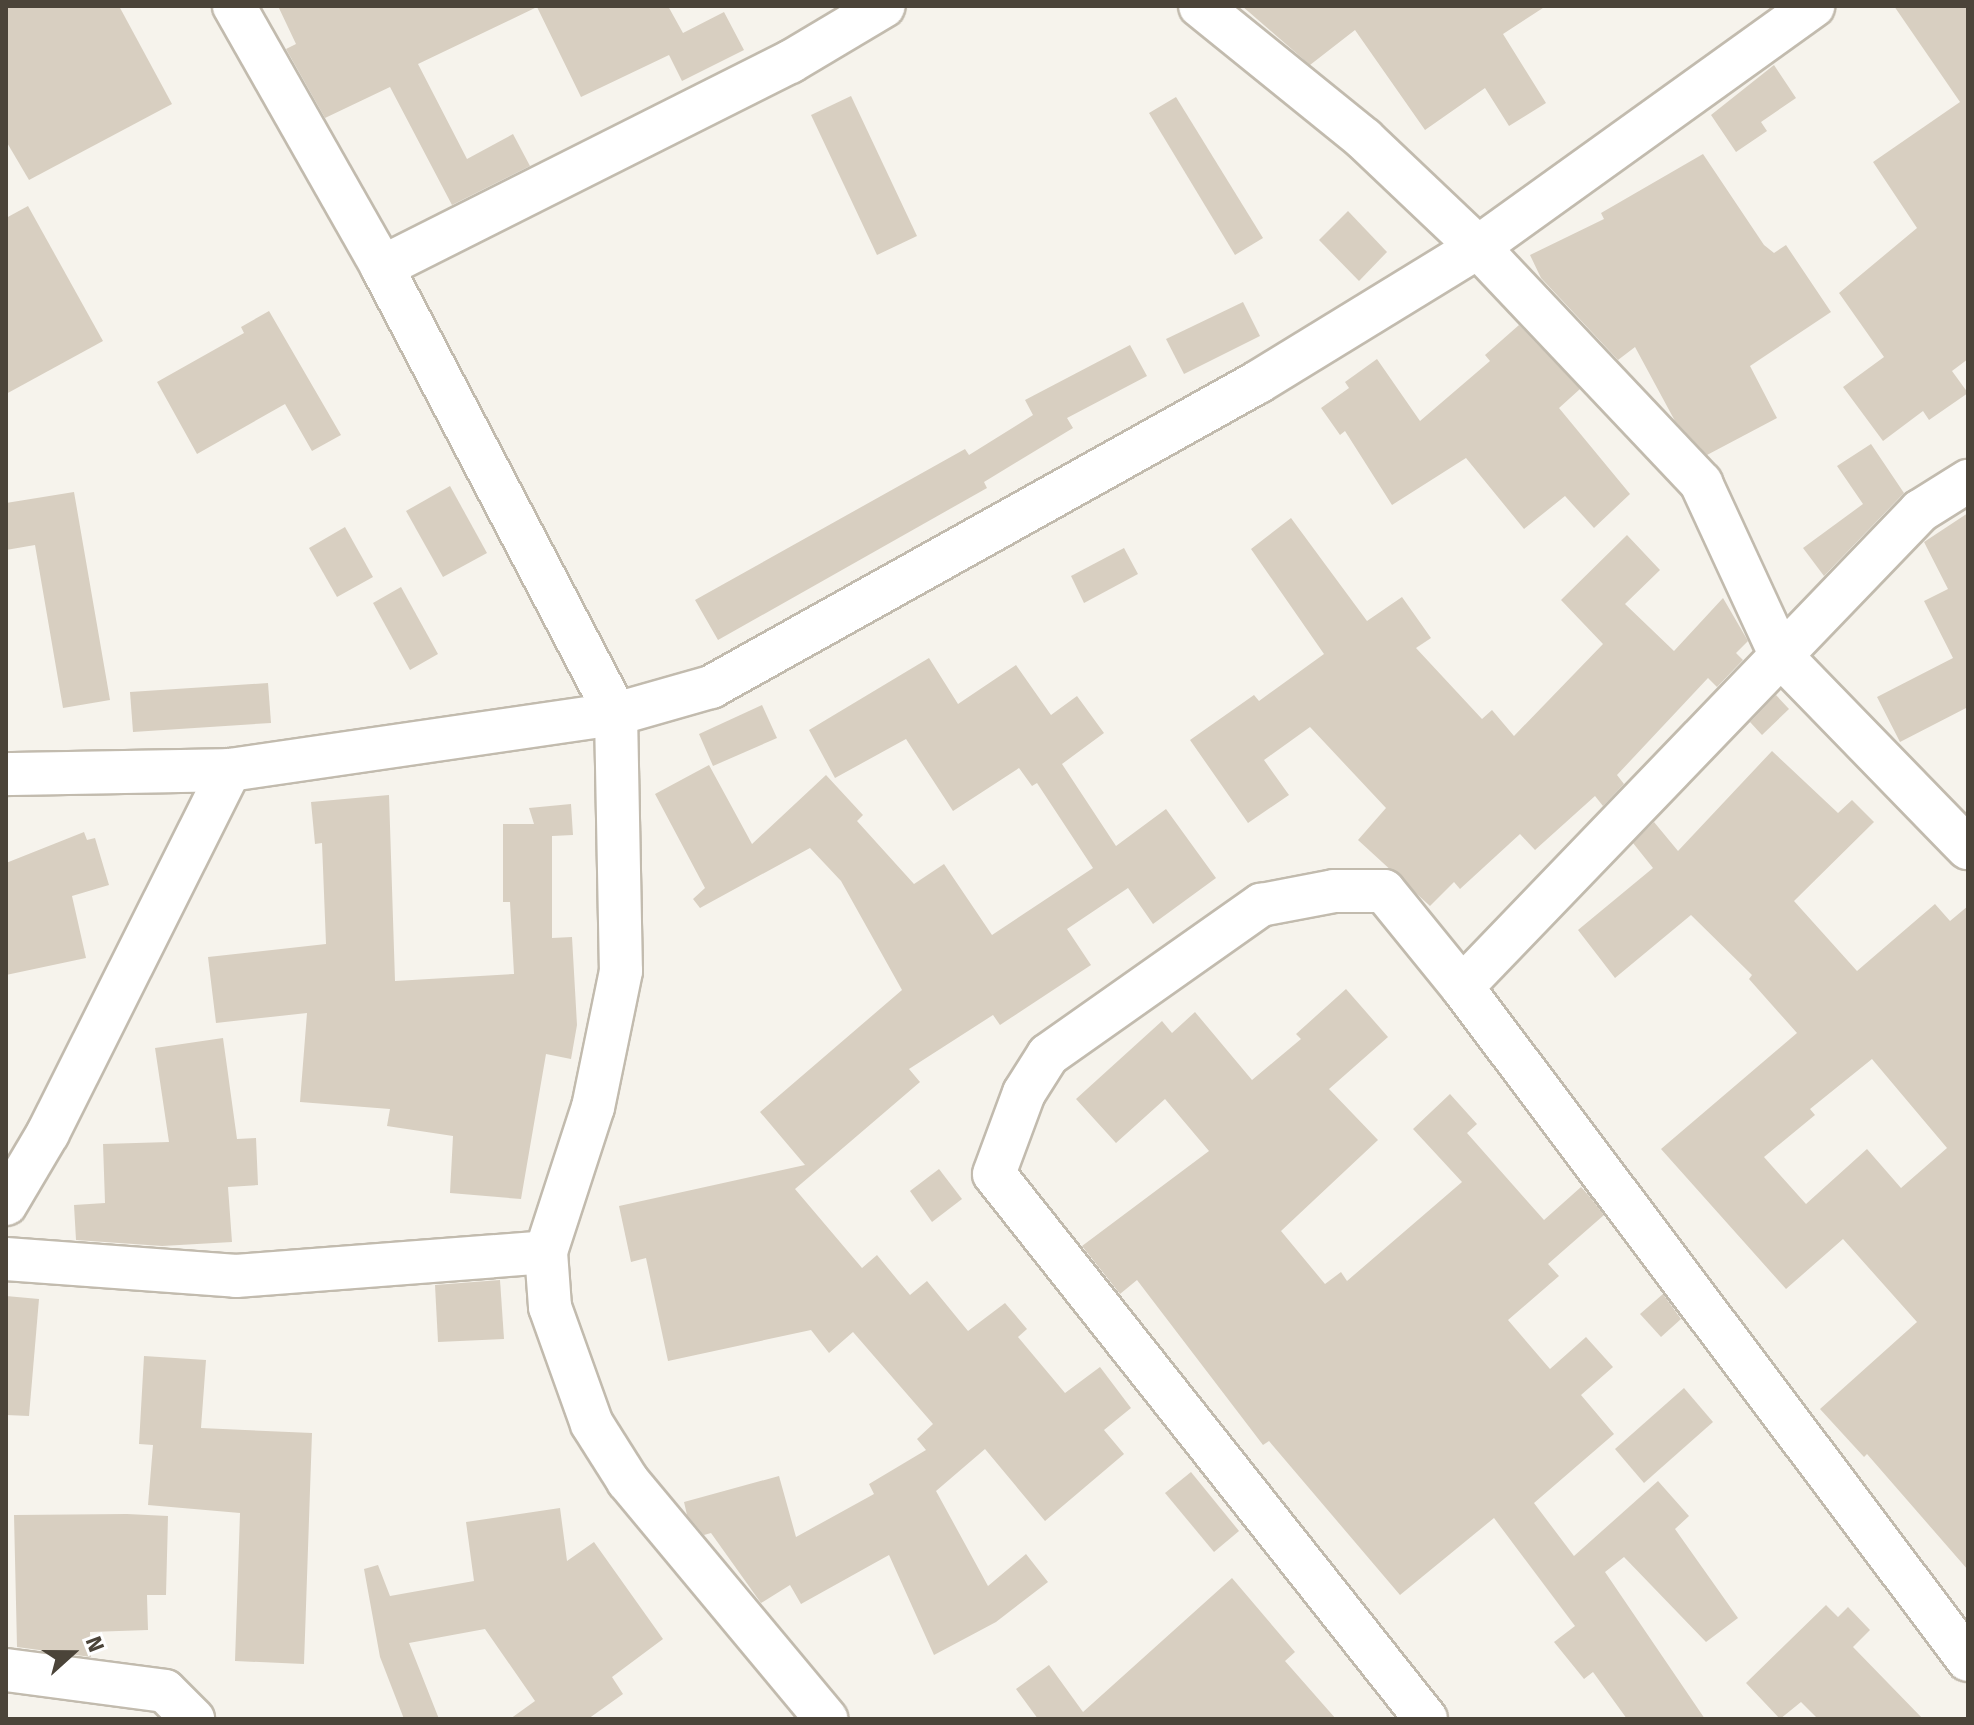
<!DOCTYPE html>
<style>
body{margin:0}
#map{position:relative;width:1974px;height:1725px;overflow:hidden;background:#f6f3ec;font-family:"Fira Sans",sans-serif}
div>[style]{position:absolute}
.building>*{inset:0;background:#d8cfc1}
.roads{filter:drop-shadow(2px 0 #c2bbae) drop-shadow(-2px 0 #c2bbae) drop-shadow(0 2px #c2bbae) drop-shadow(0 -2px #c2bbae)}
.minor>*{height:42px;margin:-21px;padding:0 21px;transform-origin:21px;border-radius:21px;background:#fff}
span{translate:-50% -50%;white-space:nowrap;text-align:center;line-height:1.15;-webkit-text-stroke:6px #fff;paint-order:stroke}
.frame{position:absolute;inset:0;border:8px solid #4b4439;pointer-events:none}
.north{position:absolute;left:32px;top:1613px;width:80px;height:80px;-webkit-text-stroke:6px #fff;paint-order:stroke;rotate:69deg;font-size:22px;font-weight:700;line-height:32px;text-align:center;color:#4b4439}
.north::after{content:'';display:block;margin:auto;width:28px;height:36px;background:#4b4439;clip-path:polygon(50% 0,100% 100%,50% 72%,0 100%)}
</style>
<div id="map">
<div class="building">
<i style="clip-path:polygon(6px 6px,119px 6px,172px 104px,29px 180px,6px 141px)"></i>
<i style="clip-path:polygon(278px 6px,668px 6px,683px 33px,724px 12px,744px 50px,682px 81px,669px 55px,581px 97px,537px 7px,418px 64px,467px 159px,513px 134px,530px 166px,452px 205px,390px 87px,325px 118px,286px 49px,296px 44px)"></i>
<i style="clip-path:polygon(1242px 6px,1546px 6px,1503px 34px,1546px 103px,1509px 126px,1485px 88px,1425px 130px,1355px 30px,1310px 65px)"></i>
<i style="clip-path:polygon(1894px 6px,1968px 6px,1968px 359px,1952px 371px,1968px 393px,1929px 420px,1923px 411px,1883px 441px,1843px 387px,1884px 357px,1839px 293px,1917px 228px,1873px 162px,1960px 102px)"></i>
<i style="clip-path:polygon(1774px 65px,1796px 98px,1761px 122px,1767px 131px,1736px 152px,1711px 115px)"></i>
<i style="clip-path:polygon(851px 96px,917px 236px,877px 255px,811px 115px)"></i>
<i style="clip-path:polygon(1176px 97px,1263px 238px,1235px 255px,1149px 113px)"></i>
<i style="clip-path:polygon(1703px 154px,1764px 245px,1774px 253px,1786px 245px,1831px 312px,1750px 366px,1777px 418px,1707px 455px,1675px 421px,1635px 347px,1618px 360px,1541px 278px,1530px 255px,1604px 219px,1601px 213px)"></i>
<i style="clip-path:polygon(28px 206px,103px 341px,6px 394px,6px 218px)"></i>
<i style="clip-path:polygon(1348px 211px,1387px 252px,1359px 281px,1319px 240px)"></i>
<i style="clip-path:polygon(1243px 302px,1260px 336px,1184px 374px,1166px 339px)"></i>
<i style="clip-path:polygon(269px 311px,341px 435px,312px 451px,285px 404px,197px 454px,157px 382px,244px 333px,241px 327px)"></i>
<i style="clip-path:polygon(1519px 325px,1580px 389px,1559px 408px,1630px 494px,1594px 528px,1565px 496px,1524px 529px,1466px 458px,1392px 505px,1345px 431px,1340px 435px,1321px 408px,1349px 388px,1345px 382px,1377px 359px,1420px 421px,1490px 361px,1485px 355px)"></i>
<i style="clip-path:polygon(1130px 345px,1147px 376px,1067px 418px,1073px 428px,984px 482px,987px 488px,718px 640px,695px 600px,965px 449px,969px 455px,1033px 415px,1025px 400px)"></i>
<i style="clip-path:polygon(1871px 444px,1904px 493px,1824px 576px,1803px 548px,1863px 504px,1837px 466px)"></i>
<i style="clip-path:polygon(450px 486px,487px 553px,443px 577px,406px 511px)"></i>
<i style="clip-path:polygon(74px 492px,110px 700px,63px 708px,35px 545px,6px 550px,6px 503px)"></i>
<i style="clip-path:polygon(1968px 513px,1968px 707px,1900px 742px,1877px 697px,1953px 658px,1924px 601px,1948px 589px,1924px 542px)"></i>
<i style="clip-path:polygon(1291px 518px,1367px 621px,1402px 597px,1431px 638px,1416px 648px,1482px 719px,1492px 710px,1514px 736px,1603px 644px,1561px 600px,1627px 535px,1660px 570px,1625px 604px,1674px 651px,1723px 598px,1748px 641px,1736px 653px,1743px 660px,1717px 687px,1708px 678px,1617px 775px,1624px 784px,1603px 806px,1595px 796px,1535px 850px,1520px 834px,1460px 889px,1454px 882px,1430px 906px,1358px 840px,1386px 808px,1310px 727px,1264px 760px,1289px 795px,1248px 823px,1190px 740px,1254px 695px,1259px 701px,1324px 654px,1251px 549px)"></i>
<i style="clip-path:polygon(345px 527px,373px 577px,337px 597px,309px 548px)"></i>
<i style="clip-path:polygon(1124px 548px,1138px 574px,1084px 603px,1071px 576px)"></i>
<i style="clip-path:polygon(401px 587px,438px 654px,410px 670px,373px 603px)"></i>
<i style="clip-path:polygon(929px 658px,958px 704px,1016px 665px,1051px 715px,1077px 696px,1104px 733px,1062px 764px,1116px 846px,1166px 809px,1216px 878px,1153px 924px,1128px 888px,1067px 929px,1091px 965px,1000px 1025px,993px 1015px,909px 1069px,920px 1082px,795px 1189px,862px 1268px,877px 1255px,910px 1295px,927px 1281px,968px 1331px,1005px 1303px,1027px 1329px,1018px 1337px,1065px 1393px,1100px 1367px,1131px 1408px,1104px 1430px,1124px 1454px,1045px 1521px,985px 1449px,936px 1491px,988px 1586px,1026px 1554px,1048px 1582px,996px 1622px,934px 1655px,889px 1555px,801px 1604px,790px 1585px,761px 1603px,711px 1533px,704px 1535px,687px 1515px,684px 1502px,779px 1476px,796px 1537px,874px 1494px,869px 1484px,926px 1450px,917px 1439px,933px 1424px,853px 1332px,829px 1353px,811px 1330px,668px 1361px,646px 1258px,631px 1262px,619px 1206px,805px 1165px,760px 1112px,902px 990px,841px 881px,810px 848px,700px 908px,693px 899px,705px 888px,655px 794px,709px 765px,752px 844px,826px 775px,863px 815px,857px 821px,914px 884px,944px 864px,992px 935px,1093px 868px,1037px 783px,1032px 786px,1019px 768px,953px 811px,906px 739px,835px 778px,809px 730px)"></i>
<i style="clip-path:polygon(268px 683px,271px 723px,133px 732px,130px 692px)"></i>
<i style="clip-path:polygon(1776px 695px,1789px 709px,1762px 735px,1750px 722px)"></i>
<i style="clip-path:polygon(762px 705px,777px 738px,713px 766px,699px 734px)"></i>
<i style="clip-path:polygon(evenodd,1772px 751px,1838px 813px,1852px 800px,1874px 822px,1794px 901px,1857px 971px,1935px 904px,1950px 921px,1968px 906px,1968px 1570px,1867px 1454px,1864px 1457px,1820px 1409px,1917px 1322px,1843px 1239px,1786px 1289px,1661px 1149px,1797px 1033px,1749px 979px,1752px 975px,1691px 915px,1615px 978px,1578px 930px,1653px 868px,1633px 843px,1654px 822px,1678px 851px,1772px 751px,1872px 1059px,1947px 1148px,1901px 1188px,1867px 1149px,1806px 1204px,1764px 1157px,1815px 1115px,1810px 1109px,1872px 1059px)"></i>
<i style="clip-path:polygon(389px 795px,395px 981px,514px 974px,510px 902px,503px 902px,503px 824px,534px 824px,529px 808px,571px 804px,573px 835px,552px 836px,552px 938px,572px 937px,577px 1025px,571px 1059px,546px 1054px,521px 1199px,450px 1193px,453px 1136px,387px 1126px,390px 1109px,300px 1102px,307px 1013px,216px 1023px,208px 957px,326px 944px,322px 843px,315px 844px,311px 802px)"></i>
<i style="clip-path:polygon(84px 832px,87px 840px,95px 838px,109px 885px,72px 896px,86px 958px,6px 975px,6px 863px)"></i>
<i style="clip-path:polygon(1346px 989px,1388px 1037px,1329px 1089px,1378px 1140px,1281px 1231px,1325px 1284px,1341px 1272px,1347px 1281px,1462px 1182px,1413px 1129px,1450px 1094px,1477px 1124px,1467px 1133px,1544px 1220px,1581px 1187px,1590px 1197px,1604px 1215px,1548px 1264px,1559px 1276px,1508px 1320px,1550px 1369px,1586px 1337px,1613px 1367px,1581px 1395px,1614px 1434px,1534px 1503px,1574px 1556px,1658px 1481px,1689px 1516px,1675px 1529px,1738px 1618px,1706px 1642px,1624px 1557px,1605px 1572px,1705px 1719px,1627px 1719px,1593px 1672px,1584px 1679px,1554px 1642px,1575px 1626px,1494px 1518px,1400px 1595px,1269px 1441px,1263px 1445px,1137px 1280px,1120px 1294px,1082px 1246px,1209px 1151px,1165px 1099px,1116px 1143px,1076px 1099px,1162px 1021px,1172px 1033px,1195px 1012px,1252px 1080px,1301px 1039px,1296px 1034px)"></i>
<i style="clip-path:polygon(223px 1038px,237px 1139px,256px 1138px,258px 1185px,228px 1187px,232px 1242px,162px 1246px,76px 1240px,74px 1205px,105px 1203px,103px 1144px,169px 1142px,155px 1048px)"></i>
<i style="clip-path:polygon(939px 1169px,962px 1199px,932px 1222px,910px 1191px)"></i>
<i style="clip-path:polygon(500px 1280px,504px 1339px,438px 1342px,435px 1285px)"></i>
<i style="clip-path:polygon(1663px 1294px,1681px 1319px,1661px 1337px,1640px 1314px)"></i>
<i style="clip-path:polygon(6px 1296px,39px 1299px,29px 1416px,6px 1415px)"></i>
<i style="clip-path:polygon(144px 1356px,206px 1360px,201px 1428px,312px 1433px,304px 1664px,235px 1661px,240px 1513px,148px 1505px,153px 1445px,139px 1444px)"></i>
<i style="clip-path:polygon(1684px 1388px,1713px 1422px,1644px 1483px,1615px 1449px)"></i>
<i style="clip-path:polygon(1191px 1472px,1239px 1531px,1214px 1552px,1165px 1493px)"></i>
<i style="clip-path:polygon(560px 1508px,567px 1561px,594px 1542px,663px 1639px,612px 1677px,623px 1694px,588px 1719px,510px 1719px,535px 1701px,485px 1629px,409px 1643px,439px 1719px,404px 1719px,380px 1657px,364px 1569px,378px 1565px,390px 1596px,474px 1581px,466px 1522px)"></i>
<i style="clip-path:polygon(127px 1514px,168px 1516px,166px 1595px,147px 1595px,148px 1630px,90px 1632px,91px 1657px,17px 1647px,14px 1515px)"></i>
<i style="clip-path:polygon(1232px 1578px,1295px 1652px,1285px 1661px,1336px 1719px,1038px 1719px,1016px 1689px,1049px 1665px,1083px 1712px)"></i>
<i style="clip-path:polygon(1826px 1605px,1838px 1617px,1848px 1607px,1870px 1630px,1853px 1647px,1923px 1719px,1818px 1719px,1801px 1702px,1780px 1719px,1746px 1683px)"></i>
</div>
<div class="roads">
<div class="minor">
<i style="left:234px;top:6px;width:300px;rotate:60.4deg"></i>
<i style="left:382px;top:267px;width:505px;rotate:62.37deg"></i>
<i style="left:616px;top:714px;width:257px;rotate:88.9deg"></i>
<i style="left:621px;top:971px;width:139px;rotate:101.6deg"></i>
<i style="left:593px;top:1107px;width:152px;rotate:108deg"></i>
<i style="left:546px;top:1252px;width:55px;rotate:85.8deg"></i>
<i style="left:550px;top:1307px;width:124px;rotate:70.3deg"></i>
<i style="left:592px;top:1424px;width:67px;rotate:57.7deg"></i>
<i style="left:628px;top:1481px;width:310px;rotate:50.2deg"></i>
<i style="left:1200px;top:6px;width:211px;rotate:39deg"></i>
<i style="left:1364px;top:139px;width:157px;rotate:43.5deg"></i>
<i style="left:1478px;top:247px;width:325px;rotate:46.6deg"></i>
<i style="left:1701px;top:483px;width:191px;rotate:65.2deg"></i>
<i style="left:1781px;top:656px;width:268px;rotate:45.8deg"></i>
<i style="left:382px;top:267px;width:457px;rotate:-26.7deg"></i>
<i style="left:790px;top:62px;width:109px;rotate:-30.8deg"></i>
<i style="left:6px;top:774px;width:224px;rotate:-1deg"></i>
<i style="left:230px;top:770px;width:390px;rotate:-8.3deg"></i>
<i style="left:616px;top:714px;width:99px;rotate:-15.9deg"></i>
<i style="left:711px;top:687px;width:626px;rotate:-29.14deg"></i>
<i style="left:1258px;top:382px;width:258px;rotate:-31.5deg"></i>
<i style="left:1478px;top:247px;width:413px;rotate:-35.7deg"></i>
<i style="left:1462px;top:987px;width:661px;rotate:-46.1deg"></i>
<i style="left:1920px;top:511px;width:57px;rotate:-32deg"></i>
<i style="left:6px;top:1204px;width:82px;rotate:-59.4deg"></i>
<i style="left:48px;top:1133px;width:406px;rotate:-63.4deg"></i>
<i style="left:6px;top:1259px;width:231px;rotate:4.2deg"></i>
<i style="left:236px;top:1276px;width:311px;rotate:-4.4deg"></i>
<i style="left:6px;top:1670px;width:160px;rotate:7.5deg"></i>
<i style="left:165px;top:1691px;width:40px;rotate:45deg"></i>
<i style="left:1426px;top:1719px;width:695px;rotate:-128.4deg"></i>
<i style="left:994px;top:1174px;width:86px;rotate:-69.7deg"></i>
<i style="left:1024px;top:1093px;width:45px;rotate:-57.7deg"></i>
<i style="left:1048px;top:1055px;width:261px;rotate:-35.2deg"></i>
<i style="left:1261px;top:905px;width:74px;rotate:-10.9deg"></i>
<i style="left:1334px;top:891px;width:50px"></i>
<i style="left:1384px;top:891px;width:124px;rotate:50.9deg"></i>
<i style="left:1462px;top:987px;width:842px;rotate:53.06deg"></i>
</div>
</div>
<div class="frame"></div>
<div class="north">N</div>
</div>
